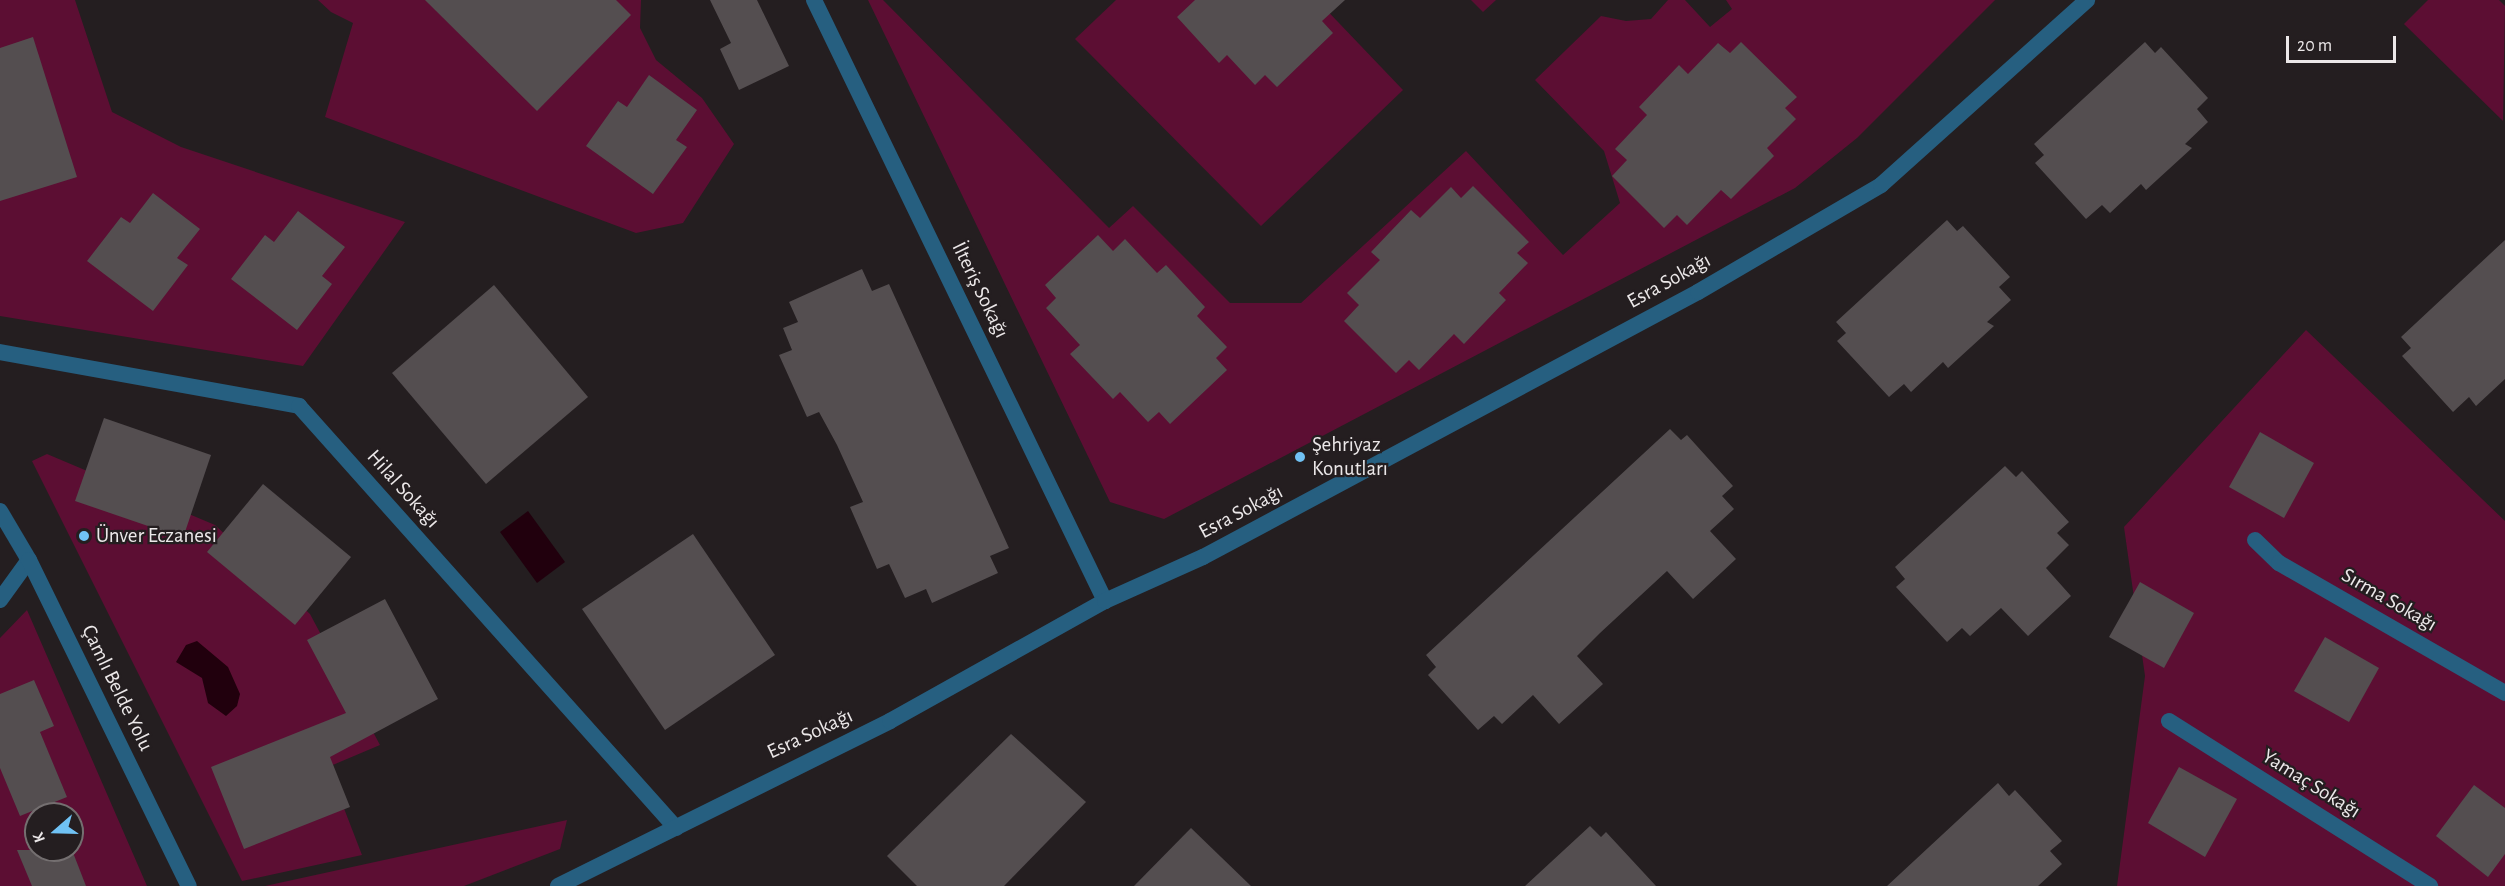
<!DOCTYPE html>
<meta charset="utf-8">
<style>
body{margin:0}
#map{position:relative;width:2505px;height:886px;overflow:hidden;background:#241e20;font-family:"Alegreya Sans",sans-serif}
div>[style]{position:absolute}
.green>*{inset:0;background:#5c0e33}
.water>*{inset:0;background:#21000d}
.building>*{inset:0;background:#544e50}
.minor>*{height:16px;margin:-8px;padding:0 8px;transform-origin:8px;border-radius:8px;background:#265f80}
.tertiary>*{height:16px;margin:-8px;padding:0 8px;transform-origin:8px;border-radius:8px;background:#265f80}
.dots>*{width:16px;height:16px;translate:-50% -50%;box-sizing:border-box;border:3px solid #241e20;border-radius:50%}
span{translate:-50% -50%;white-space:nowrap;text-align:center;line-height:1.15;-webkit-text-stroke:4.5px #241e20;paint-order:stroke}
.street-label{font-size:21px;color:#ece8e9}
.poi-label{font-size:21px;color:#ece8e9}
.left{translate:0 -50%;text-align:left}
.north{position:absolute;left:24px;top:802px;width:60px;height:60px;box-sizing:border-box;background:#241e20;border:2px solid #746f70;border-radius:50%;rotate:250deg;font-size:16px;font-weight:700;line-height:24px;text-align:center;color:#ece8e9}
.north::after{content:'';display:block;margin:auto;width:21px;height:27px;background:#70c2f4;clip-path:polygon(50% 0,100% 100%,50% 72%,0 100%)}
.scale{position:absolute;left:2286px;top:36px;width:110px;height:27px;box-sizing:border-box;border:3px solid #ece8e9;border-top:0;padding-left:8px;font-size:18px;line-height:21px;white-space:nowrap;color:#ece8e9;-webkit-text-stroke:4px #241e20;paint-order:stroke}
</style>
<div id="map">
<div class="green">
<i style="clip-path:polygon(0 0,75px 0,112px 112px,181px 147px,405px 222px,303px 366px,0 316px)"></i>
<i style="clip-path:polygon(318px 0,641px 0,640px 28px,656px 60px,702px 98px,734px 144px,683px 223px,636px 233px,325px 117px,353px 23px,331px 12px)"></i>
<i style="clip-path:polygon(868px 0,883px 0,1109px 228px,1133px 206px,1230px 303px,1301px 303px,1466px 151px,1563px 255px,1620px 203px,1604px 151px,1535px 80px,1601px 16px,1626px 21px,1651px 19px,1668px 0,1685px 0,1710px 27px,1732px 9px,1726px 0,1995px 0,1857px 138px,1795px 188px,1164px 519px,1110px 502px)"></i>
<i style="clip-path:polygon(1116px 0,1317px 0,1403px 90px,1261px 226px,1075px 39px)"></i>
<i style="clip-path:polygon(1471px 0,1496px 0,1483px 12px)"></i>
<i style="clip-path:polygon(2428px 0,2499px 0,2505px 6px,2503px 121px,2404px 24px)"></i>
<i style="clip-path:polygon(2306px 330px,2505px 521px,2505px 886px,2117px 886px,2145px 676px,2124px 527px)"></i>
<i style="clip-path:polygon(47px 454px,215px 525px,310px 614px,380px 745px,328px 767px,362px 855px,242px 881px,32px 461px)"></i>
<i style="clip-path:polygon(evenodd,27px 610px,147px 886px,0 886px,0 638px,27px 610px,36px 814px,72px 814px,72px 850px,36px 850px,36px 814px)"></i>
<i style="clip-path:polygon(567px 820px,560px 849px,464px 886px,265px 886px)"></i>
</div>
<div class="water">
<i style="clip-path:polygon(528px 511px,565px 562px,537px 583px,500px 532px)"></i>
<i style="clip-path:polygon(197px 641px,228px 667px,240px 694px,237px 706px,226px 716px,208px 703px,202px 678px,176px 662px,186px 645px)"></i>
</div>
<div class="building">
<i style="clip-path:polygon(425px 0,616px 0,631px 15px,537px 111px)"></i>
<i style="clip-path:polygon(710px 0,757px 0,789px 66px,739px 90px,720px 49px,731px 43px)"></i>
<i style="clip-path:polygon(1195px 0,1345px 0,1322px 21px,1333px 33px,1277px 87px,1265px 75px,1255px 85px,1227px 55px,1219px 63px,1177px 17px)"></i>
<i style="clip-path:polygon(33px 37px,77px 177px,0 201px,0 48px)"></i>
<i style="clip-path:polygon(1741px 42px,1797px 97px,1785px 108px,1796px 119px,1767px 148px,1774px 156px,1731px 199px,1721px 190px,1687px 225px,1677px 215px,1664px 228px,1612px 176px,1627px 160px,1615px 149px,1647px 115px,1639px 107px,1679px 65px,1688px 74px,1718px 43px,1730px 53px)"></i>
<i style="clip-path:polygon(2145px 42px,2155px 53px,2161px 47px,2208px 98px,2197px 109px,2208px 122px,2185px 144px,2192px 148px,2146px 190px,2141px 184px,2110px 213px,2102px 205px,2086px 219px,2035px 163px,2044px 155px,2034px 144px)"></i>
<i style="clip-path:polygon(649px 75px,697px 110px,676px 140px,687px 147px,653px 194px,586px 146px,618px 101px,627px 107px)"></i>
<i style="clip-path:polygon(1473px 186px,1529px 242px,1517px 253px,1528px 263px,1499px 293px,1506px 300px,1464px 344px,1454px 334px,1419px 370px,1409px 360px,1396px 373px,1344px 321px,1359px 305px,1347px 293px,1380px 260px,1371px 252px,1411px 210px,1420px 218px,1451px 187px,1461px 198px)"></i>
<i style="clip-path:polygon(153px 193px,200px 229px,177px 258px,188px 265px,153px 311px,87px 261px,121px 217px,130px 223px)"></i>
<i style="clip-path:polygon(298px 211px,345px 247px,322px 276px,332px 284px,297px 330px,231px 279px,265px 235px,274px 242px)"></i>
<i style="clip-path:polygon(1947px 220px,1957px 231px,1963px 226px,2010px 277px,1999px 287px,2011px 300px,1987px 322px,1994px 326px,1948px 368px,1943px 362px,1911px 392px,1904px 384px,1889px 397px,1837px 341px,1846px 333px,1836px 322px)"></i>
<i style="clip-path:polygon(1098px 235px,1113px 251px,1125px 239px,1157px 273px,1166px 265px,1205px 307px,1197px 316px,1227px 347px,1216px 358px,1227px 370px,1170px 424px,1159px 412px,1148px 422px,1120px 392px,1113px 399px,1070px 354px,1080px 345px,1046px 308px,1056px 298px,1045px 285px)"></i>
<i style="clip-path:polygon(2505px 240px,2505px 379px,2476px 406px,2469px 397px,2453px 412px,2402px 356px,2411px 348px,2401px 337px)"></i>
<i style="clip-path:polygon(862px 269px,872px 291px,889px 284px,1009px 548px,990px 556px,998px 573px,932px 603px,926px 589px,905px 598px,889px 564px,877px 569px,850px 507px,863px 502px,837px 445px,819px 412px,807px 417px,779px 355px,792px 350px,783px 328px,798px 322px,789px 302px)"></i>
<i style="clip-path:polygon(494px 285px,588px 397px,486px 484px,392px 373px)"></i>
<i style="clip-path:polygon(104px 418px,211px 455px,183px 538px,75px 501px)"></i>
<i style="clip-path:polygon(1670px 429px,1681px 440px,1687px 435px,1733px 486px,1722px 496px,1734px 509px,1710px 531px,1736px 559px,1693px 599px,1667px 571px,1600px 633px,1577px 656px,1603px 684px,1559px 724px,1533px 695px,1502px 724px,1494px 716px,1478px 730px,1428px 675px,1436px 667px,1426px 655px)"></i>
<i style="clip-path:polygon(2260px 432px,2314px 463px,2284px 518px,2229px 487px)"></i>
<i style="clip-path:polygon(2005px 466px,2016px 477px,2022px 471px,2069px 522px,2057px 533px,2069px 545px,2046px 568px,2071px 596px,2028px 636px,2001px 608px,1970px 636px,1962px 628px,1947px 642px,1896px 587px,1905px 579px,1895px 567px)"></i>
<i style="clip-path:polygon(263px 484px,351px 557px,295px 625px,207px 552px)"></i>
<i style="clip-path:polygon(693px 534px,775px 655px,665px 730px,582px 609px)"></i>
<i style="clip-path:polygon(2140px 582px,2194px 613px,2164px 668px,2109px 637px)"></i>
<i style="clip-path:polygon(385px 599px,438px 699px,330px 757px,350px 807px,244px 849px,211px 767px,346px 713px,307px 640px)"></i>
<i style="clip-path:polygon(2325px 637px,2379px 668px,2349px 722px,2294px 691px)"></i>
<i style="clip-path:polygon(34px 680px,54px 726px,40px 732px,67px 797px,20px 816px,0 768px,0 694px)"></i>
<i style="clip-path:polygon(1011px 734px,1086px 802px,1004px 886px,917px 886px,887px 856px)"></i>
<i style="clip-path:polygon(2179px 767px,2237px 799px,2205px 857px,2148px 823px)"></i>
<i style="clip-path:polygon(1998px 783px,2009px 796px,2015px 790px,2062px 841px,2050px 851px,2062px 864px,2038px 886px,1887px 886px)"></i>
<i style="clip-path:polygon(2474px 785px,2505px 808px,2505px 854px,2488px 877px,2436px 836px)"></i>
<i style="clip-path:polygon(1590px 826px,1601px 837px,1606px 832px,1656px 886px,1525px 886px)"></i>
<i style="clip-path:polygon(1191px 828px,1251px 886px,1134px 886px)"></i>
<i style="clip-path:polygon(17px 850px,72px 850px,86px 886px,32px 886px)"></i>
</div>
<div class="minor">
<i style="left:814px;top:0;width:668px;rotate:64.16deg"></i>
<i style="left:0;top:352px;width:304px;rotate:10.2deg"></i>
<i style="left:299px;top:406px;width:566px;rotate:48.22deg"></i>
<i style="left:2255px;top:540px;width:33px;rotate:44deg"></i>
<i style="left:2279px;top:563px;width:261px;rotate:29.9deg"></i>
<i style="left:0;top:600px;width:49px;rotate:-54.1deg"></i>
<i style="left:2169px;top:721px;width:309px;rotate:32.3deg"></i>
<i style="left:558px;top:886px;width:371px;rotate:-26.4deg"></i>
<i style="left:890px;top:721px;width:246px;rotate:-29.2deg"></i>
<i style="left:1105px;top:601px;width:107px;rotate:-24.2deg"></i>
<i style="left:1203px;top:557px;width:561px;rotate:-28.16deg"></i>
<i style="left:1698px;top:292px;width:212px;rotate:-30.3deg"></i>
<i style="left:1881px;top:185px;width:277px;rotate:-41.9deg"></i>
</div>
<div class="tertiary">
<i style="left:0;top:511px;width:57px;rotate:59.4deg"></i>
<i style="left:29px;top:560px;width:363px;rotate:63.9deg"></i>
</div>
<div class="dots">
<i style="left:1300px;top:457px;background:#70c2f4"></i>
<i style="left:84px;top:536px;background:#70c2f4"></i>
</div>
<div class="street-label">
<span style="left:1669px;top:281px;rotate:-29deg">Esra Sokağı</span>
<span style="left:980px;top:290px;rotate:64deg">İlteriş Sokağı</span>
<span style="left:403px;top:489px;rotate:48deg">Hilal Sokağı</span>
<span style="left:1241px;top:512px;rotate:-28deg">Esra Sokağı</span>
<span style="left:2389px;top:600px;rotate:30deg">Sırma Sokağı</span>
<span style="left:117px;top:688px;rotate:64deg">Çamlı Belde Yolu</span>
<span style="left:810px;top:734px;rotate:-25deg">Esra Sokağı</span>
<span style="left:2311px;top:784px;rotate:32deg">Yamaç Sokağı</span>
</div>
<div class="poi-label">
<span class="left" style="left:1312px;top:457px">Şehriyaz<br>Konutları</span>
<span class="left" style="left:96px;top:536px">Ünver Eczanesi</span>
</div>
<div class="north">K</div>
<div class="scale">20 m</div>
</div>
